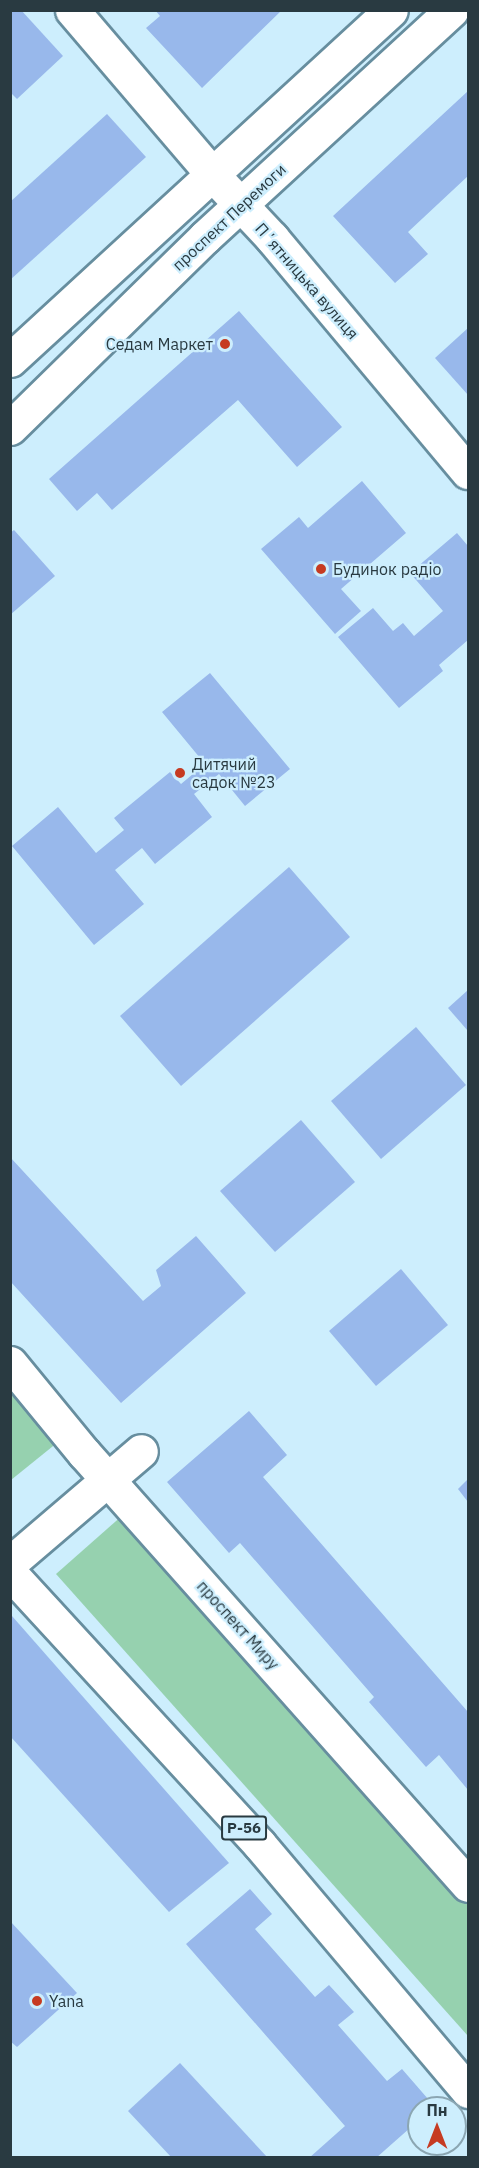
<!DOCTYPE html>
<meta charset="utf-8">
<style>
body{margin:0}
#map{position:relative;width:479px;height:2168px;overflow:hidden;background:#cdeefd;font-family:"IBM Plex Sans",sans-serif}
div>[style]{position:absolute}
.green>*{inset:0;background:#96d1af}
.building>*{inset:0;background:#98b8eb}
.roads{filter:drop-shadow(2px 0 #678e9f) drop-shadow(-2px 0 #678e9f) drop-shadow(0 2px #678e9f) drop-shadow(0 -2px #678e9f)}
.minor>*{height:33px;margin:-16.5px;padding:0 16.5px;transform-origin:16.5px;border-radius:16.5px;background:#fff}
.major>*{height:33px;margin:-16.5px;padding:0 16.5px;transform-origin:16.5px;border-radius:16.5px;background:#fff}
.dots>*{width:16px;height:16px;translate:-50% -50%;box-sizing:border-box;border:3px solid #cdeefd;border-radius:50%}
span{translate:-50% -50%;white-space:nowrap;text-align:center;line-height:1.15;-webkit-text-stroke:4.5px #cdeefd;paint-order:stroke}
.shield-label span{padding:2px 4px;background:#cdeefd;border:2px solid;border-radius:4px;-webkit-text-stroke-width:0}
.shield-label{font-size:15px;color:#293a41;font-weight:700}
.street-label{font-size:16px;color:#293a41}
.poi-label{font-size:16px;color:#293a41}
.right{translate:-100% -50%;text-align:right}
.left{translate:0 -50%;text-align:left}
.frame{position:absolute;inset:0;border:12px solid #293a41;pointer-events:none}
.north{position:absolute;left:407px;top:2096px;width:60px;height:60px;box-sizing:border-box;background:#cdeefd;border:2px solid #8ba6b2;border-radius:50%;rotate:0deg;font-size:16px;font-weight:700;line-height:24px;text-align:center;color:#293a41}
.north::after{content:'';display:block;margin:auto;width:21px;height:27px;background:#c63b22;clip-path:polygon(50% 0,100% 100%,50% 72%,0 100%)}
</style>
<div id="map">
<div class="green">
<i style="clip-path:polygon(10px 1367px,68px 1434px,11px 1480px,10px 1480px)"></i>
<i style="clip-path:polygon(124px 1514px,468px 1899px,468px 2036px,56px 1574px)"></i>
</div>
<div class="building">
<i style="clip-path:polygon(10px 10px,21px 10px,63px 56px,17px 99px,10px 92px)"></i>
<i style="clip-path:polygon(155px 10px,282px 10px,202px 88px,146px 28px,160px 16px)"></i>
<i style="clip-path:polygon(468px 91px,468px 176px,408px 232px,428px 254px,395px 283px,333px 216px)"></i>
<i style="clip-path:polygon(107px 114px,146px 157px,10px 280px,10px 202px)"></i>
<i style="clip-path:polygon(239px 311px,342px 427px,297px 467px,238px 400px,112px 510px,97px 493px,77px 511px,49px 479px)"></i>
<i style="clip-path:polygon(468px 328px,468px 395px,435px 358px)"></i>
<i style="clip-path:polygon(362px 481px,406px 533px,341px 589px,361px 611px,335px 634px,261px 549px,299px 517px,308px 528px)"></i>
<i style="clip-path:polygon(14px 530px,55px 576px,10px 615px,10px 533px)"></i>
<i style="clip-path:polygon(457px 533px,468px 546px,468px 640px,439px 665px,443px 671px,399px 708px,338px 637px,373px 608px,393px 631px,403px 623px,414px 636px,443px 611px,410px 573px)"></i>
<i style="clip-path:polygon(210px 673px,290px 769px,245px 806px,219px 774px,194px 794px,212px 817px,155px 864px,142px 848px,115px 870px,144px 904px,94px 945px,12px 846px,58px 807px,96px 853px,124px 830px,114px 818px,170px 772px,181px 784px,205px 764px,162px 712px)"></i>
<i style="clip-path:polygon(289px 867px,350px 937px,181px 1086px,120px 1016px)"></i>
<i style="clip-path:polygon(468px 990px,468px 1031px,448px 1008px)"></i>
<i style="clip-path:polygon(416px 1027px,466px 1085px,381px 1159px,331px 1101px)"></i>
<i style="clip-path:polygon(301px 1120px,355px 1182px,275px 1252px,220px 1191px)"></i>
<i style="clip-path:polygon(10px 1157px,143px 1301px,161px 1286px,156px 1270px,196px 1236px,246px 1293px,121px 1403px,10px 1281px)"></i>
<i style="clip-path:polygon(401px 1269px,448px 1325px,376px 1386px,329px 1331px)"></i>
<i style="clip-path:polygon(249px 1411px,287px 1455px,263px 1477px,468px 1712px,468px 1790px,439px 1755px,426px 1767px,369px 1702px,374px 1697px,240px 1543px,229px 1553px,167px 1482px)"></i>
<i style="clip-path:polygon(468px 1479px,468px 1502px,458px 1489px)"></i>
<i style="clip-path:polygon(12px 1616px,229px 1863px,169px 1912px,10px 1736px)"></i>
<i style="clip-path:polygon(250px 1889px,272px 1914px,255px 1929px,315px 1997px,329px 1985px,354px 2012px,338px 2025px,387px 2081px,402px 2069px,435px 2107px,419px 2108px,419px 2120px,376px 2158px,309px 2158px,345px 2126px,186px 1944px)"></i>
<i style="clip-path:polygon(10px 1921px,77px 1993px,17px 2047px,10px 2041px)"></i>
<i style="clip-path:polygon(180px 2063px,268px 2158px,172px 2158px,128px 2111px)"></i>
</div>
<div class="roads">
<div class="minor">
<i style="left:72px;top:10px;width:216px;rotate:49.5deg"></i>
<i style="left:212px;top:174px;width:88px;rotate:46.8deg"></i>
<i style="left:272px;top:238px;width:305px;rotate:50.1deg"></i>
<i style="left:10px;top:1563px;width:172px;rotate:-40.5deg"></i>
</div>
<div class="major">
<i style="left:10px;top:360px;width:517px;rotate:-42.57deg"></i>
<i style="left:10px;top:428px;width:273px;rotate:-44.4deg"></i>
<i style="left:205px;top:237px;width:335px;rotate:-42.6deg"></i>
<i style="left:10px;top:1363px;width:117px;rotate:50.6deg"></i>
<i style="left:84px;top:1453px;width:578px;rotate:48.37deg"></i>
<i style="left:10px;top:1573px;width:369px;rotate:47.4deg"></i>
<i style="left:260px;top:1845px;width:322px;rotate:49.8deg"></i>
</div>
</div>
<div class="dots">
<i style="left:225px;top:344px;background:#c63b22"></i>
<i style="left:321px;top:569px;background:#c63b22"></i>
<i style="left:180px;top:773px;background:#c63b22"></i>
<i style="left:37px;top:2001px;background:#c63b22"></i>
</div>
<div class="shield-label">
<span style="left:244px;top:1828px">Р-56</span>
</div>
<div class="street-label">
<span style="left:229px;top:217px;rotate:-43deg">проспект Перемоги</span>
<span style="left:307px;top:281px;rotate:49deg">Пʼятницька вулиця</span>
<span style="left:238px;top:1625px;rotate:48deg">проспект Миру</span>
</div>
<div class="poi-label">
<span class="right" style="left:213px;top:344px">Седам Маркет</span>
<span class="left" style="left:333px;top:569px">Будинок радіо</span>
<span class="left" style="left:192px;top:773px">Дитячий<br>садок №23</span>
<span class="left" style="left:49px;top:2001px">Yana</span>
</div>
<div class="frame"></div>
<div class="north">Пн</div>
</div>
